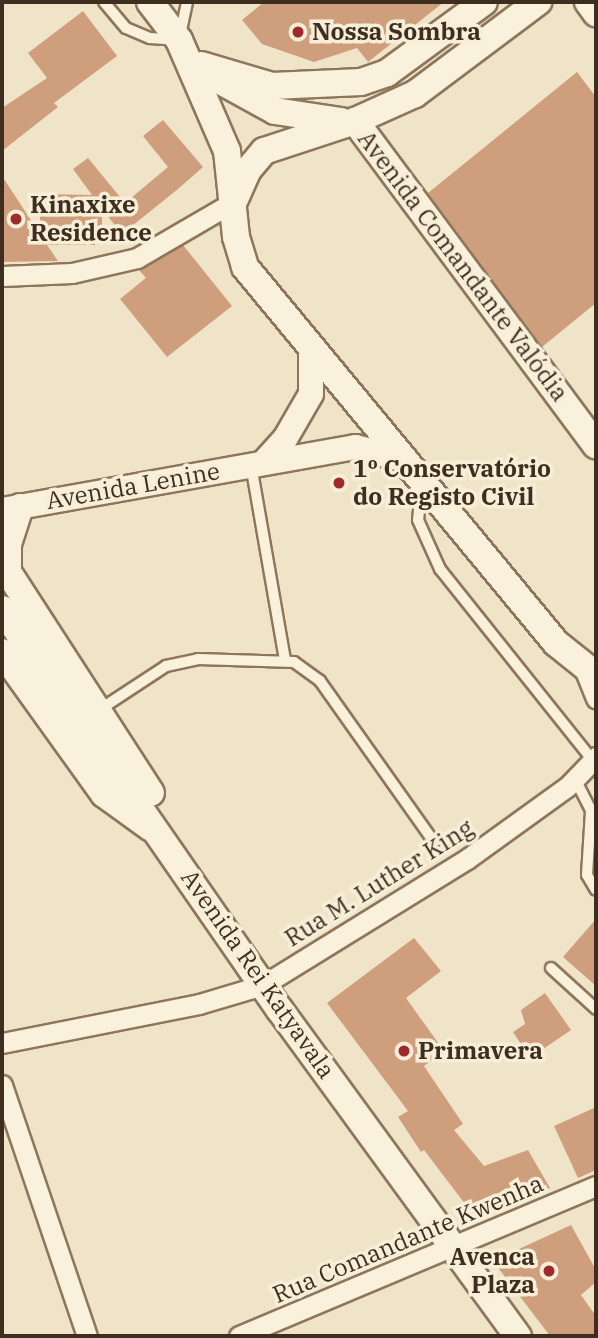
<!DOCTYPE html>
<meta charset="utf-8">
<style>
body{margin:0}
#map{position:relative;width:598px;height:1338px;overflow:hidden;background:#f0e4c8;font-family:"IBM Plex Serif",serif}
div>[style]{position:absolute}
.building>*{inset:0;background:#cf9f7d}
.roads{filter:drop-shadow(2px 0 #8d765c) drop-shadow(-2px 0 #8d765c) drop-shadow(0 2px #8d765c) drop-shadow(0 -2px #8d765c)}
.service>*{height:10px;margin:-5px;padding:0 5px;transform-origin:5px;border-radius:5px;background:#faf1dc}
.minor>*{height:19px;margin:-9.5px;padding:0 9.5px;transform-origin:9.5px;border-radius:9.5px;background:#faf1dc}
.tertiary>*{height:24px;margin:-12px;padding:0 12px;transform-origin:12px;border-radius:12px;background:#faf1dc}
.secondary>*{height:26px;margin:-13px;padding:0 13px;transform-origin:13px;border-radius:13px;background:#faf1dc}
.dots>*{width:19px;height:19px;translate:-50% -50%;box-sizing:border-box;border:4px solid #f7eed8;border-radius:50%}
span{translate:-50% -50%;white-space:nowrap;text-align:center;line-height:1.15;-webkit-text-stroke:7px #f7eed8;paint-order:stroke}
.poi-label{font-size:24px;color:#3d2e20;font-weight:700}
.left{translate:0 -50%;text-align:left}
.right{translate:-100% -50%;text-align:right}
.street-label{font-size:24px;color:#3d2e20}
.frame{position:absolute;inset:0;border:4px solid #3d2e20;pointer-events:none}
</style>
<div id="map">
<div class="building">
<i style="clip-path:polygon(264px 2px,444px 2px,368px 62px,357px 48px,314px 62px,262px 44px,242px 20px)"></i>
<i style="clip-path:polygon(83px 11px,117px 56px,54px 103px,58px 107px,2px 151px,2px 108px,47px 78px,28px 53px)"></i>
<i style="clip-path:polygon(577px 72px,596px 97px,596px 303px,542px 347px,428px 193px)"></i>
<i style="clip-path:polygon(163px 120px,203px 167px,178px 189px,122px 234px,102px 209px,102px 240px,95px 240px,95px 245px,47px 245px,58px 261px,2px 262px,2px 176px,40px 234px,40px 194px,92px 195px,73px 169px,88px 158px,125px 203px,168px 167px,143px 136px)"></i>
<i style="clip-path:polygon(183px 245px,232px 306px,167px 357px,120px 299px,146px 278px,139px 270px)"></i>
<i style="clip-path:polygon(596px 919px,596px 986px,563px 957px)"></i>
<i style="clip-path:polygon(414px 938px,441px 971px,406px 998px,444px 1051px,424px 1066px,463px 1124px,454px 1130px,484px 1166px,528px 1150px,550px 1188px,475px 1217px,424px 1150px,421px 1152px,398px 1117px,408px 1111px,327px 1003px)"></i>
<i style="clip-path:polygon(545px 993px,571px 1030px,530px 1058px,513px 1032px,525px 1024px,521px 1010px)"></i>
<i style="clip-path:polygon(596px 1107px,596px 1170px,578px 1178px,554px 1126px)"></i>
<i style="clip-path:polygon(571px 1225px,596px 1270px,596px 1282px,581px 1295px,596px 1316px,596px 1336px,550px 1336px,493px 1261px)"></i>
</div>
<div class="roads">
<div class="service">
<i style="left:104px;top:2px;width:34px;rotate:50deg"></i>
<i style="left:126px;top:28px;width:26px;rotate:23deg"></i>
<i style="left:150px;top:38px;width:29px;rotate:4deg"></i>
<i style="left:179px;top:40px;width:39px;rotate:-78deg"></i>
<i style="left:251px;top:465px;width:198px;rotate:80.1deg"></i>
<i style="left:421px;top:487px;width:33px;rotate:95deg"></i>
<i style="left:418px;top:520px;width:54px;rotate:65.8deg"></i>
<i style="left:440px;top:569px;width:246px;rotate:51.4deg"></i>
<i style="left:99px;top:710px;width:80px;rotate:-33.3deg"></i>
<i style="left:166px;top:666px;width:33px;rotate:-12deg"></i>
<i style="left:198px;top:659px;width:96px;rotate:1.8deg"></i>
<i style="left:294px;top:662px;width:32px;rotate:36deg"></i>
<i style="left:320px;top:681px;width:197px;rotate:54.7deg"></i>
<i style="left:575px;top:779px;width:36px;rotate:63deg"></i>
<i style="left:591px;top:811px;width:64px;rotate:93.6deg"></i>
<i style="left:587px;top:875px;width:17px;rotate:59deg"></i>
<i style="left:551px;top:968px;width:61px;rotate:42.3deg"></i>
</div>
<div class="minor">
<i style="left:2px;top:276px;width:70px;rotate:-2.5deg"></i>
<i style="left:72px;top:273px;width:67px;rotate:-13deg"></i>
<i style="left:137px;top:258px;width:113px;rotate:-30.2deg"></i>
<i style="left:583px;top:666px;width:35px;rotate:68deg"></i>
<i style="left:2px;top:1043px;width:201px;rotate:-11.2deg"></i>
<i style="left:199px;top:1004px;width:67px;rotate:-16.5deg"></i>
<i style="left:263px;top:985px;width:240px;rotate:-31.7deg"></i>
<i style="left:467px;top:859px;width:123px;rotate:-35.8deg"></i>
<i style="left:567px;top:787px;width:42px;rotate:-46deg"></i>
<i style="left:2px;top:1085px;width:265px;rotate:71.3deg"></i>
<i style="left:239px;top:1336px;width:387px;rotate:-22.8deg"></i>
</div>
<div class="tertiary">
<i style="left:264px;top:462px;width:31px;rotate:-48deg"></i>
<i style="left:285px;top:439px;width:52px;rotate:-60deg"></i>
<i style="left:311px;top:394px;width:42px;rotate:-90deg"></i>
<i style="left:2px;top:510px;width:359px;rotate:-10.1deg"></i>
<i style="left:355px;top:447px;width:49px;rotate:14.3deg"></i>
</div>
<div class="secondary">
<i style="left:150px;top:2px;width:48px;rotate:52.7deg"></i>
<i style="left:179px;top:40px;width:121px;rotate:66.6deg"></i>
<i style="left:227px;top:151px;width:86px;rotate:84deg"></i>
<i style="left:236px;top:237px;width:31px;rotate:73deg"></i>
<i style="left:245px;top:267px;width:488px;rotate:50.4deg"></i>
<i style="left:556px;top:643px;width:51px;rotate:38.7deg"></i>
<i style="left:588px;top:2px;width:14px;rotate:54deg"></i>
<i style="left:201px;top:65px;width:74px;rotate:16.5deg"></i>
<i style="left:272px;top:86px;width:89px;rotate:-2.6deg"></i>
<i style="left:361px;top:82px;width:28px;rotate:-19deg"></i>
<i style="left:387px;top:73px;width:120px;rotate:-36.2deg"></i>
<i style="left:217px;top:79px;width:66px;rotate:28.9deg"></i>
<i style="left:275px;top:111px;width:67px;rotate:8.6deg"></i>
<i style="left:355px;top:121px;width:404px;rotate:53.4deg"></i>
<i style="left:235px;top:199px;width:32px;rotate:-66deg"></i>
<i style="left:248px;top:170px;width:25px;rotate:-50deg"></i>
<i style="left:264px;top:151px;width:96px;rotate:-18.2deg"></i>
<i style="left:355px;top:121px;width:66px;rotate:-24.2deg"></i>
<i style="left:415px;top:94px;width:154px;rotate:-36.8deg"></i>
<i style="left:20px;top:507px;width:38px;rotate:108deg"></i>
<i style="left:8px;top:543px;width:29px;rotate:90deg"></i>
<i style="left:8px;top:572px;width:263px;rotate:57.1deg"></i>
<i style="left:2px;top:609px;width:488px;rotate:55.3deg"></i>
<i style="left:280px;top:1010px;width:404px;rotate:53.9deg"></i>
<i style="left:2px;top:652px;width:175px;rotate:54.3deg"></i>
<i style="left:104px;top:794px;width:58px;rotate:35.9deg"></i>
</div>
</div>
<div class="dots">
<i style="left:298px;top:32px;background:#9e2a2b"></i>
<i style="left:16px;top:219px;background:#9e2a2b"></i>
<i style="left:339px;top:483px;background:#9e2a2b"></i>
<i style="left:404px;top:1051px;background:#9e2a2b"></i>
<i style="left:549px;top:1271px;background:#9e2a2b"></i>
</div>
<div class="poi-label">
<span class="left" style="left:312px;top:32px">Nossa Sombra</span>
<span class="left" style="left:30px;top:219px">Kinaxixe<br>Residence</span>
<span class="left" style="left:353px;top:483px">1º Conservatório<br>do Registo Civil</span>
<span class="left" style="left:418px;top:1051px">Primavera</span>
<span class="right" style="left:535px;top:1271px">Avenca<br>Plaza</span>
</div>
<div class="street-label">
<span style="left:463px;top:266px;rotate:53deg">Avenida Comandante Valódia</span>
<span style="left:133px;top:486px;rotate:-10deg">Avenida Lenine</span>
<span style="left:379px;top:883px;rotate:-32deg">Rua M. Luther King</span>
<span style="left:258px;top:974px;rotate:55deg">Avenida Rei Katyavala</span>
<span style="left:408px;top:1239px;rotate:-23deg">Rua Comandante Kwenha</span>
</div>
<div class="frame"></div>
</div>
